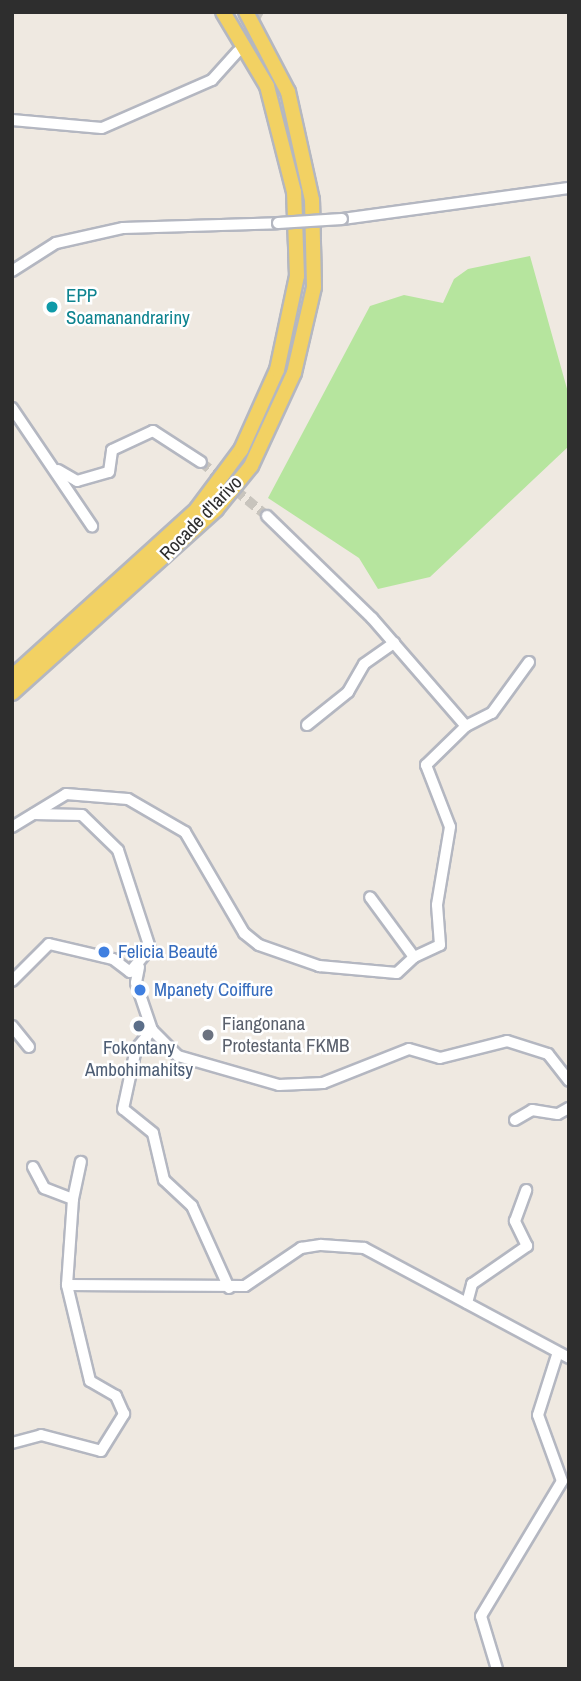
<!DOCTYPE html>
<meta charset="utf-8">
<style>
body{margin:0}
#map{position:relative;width:581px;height:1681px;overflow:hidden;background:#efe9e1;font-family:"Archivo Narrow",sans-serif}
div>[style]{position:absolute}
.green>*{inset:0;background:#b6e59e}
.minor-tunnel>*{height:10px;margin-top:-5px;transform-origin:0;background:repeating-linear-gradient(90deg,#c8c4bd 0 10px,transparent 0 15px)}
.roads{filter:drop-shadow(2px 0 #b4b7c1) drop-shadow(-2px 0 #b4b7c1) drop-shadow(0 2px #b4b7c1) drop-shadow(0 -2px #b4b7c1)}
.minor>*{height:10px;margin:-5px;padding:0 5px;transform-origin:5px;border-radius:5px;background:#fff}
.major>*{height:14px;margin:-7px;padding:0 7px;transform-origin:7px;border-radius:7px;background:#f2d163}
.bridges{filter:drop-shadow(2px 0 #b4b7c1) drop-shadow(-2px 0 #b4b7c1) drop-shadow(0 2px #b4b7c1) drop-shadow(0 -2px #b4b7c1)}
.minor-bridge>*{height:10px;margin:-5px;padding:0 5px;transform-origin:5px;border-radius:5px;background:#fff}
.dots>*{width:19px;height:19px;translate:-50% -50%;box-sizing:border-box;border:4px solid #fff;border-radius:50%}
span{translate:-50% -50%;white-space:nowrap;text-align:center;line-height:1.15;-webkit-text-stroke:5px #fff;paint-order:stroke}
.culture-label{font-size:19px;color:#0d838f}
.left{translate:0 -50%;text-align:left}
.street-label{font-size:19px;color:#2e2e2e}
.shop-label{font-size:19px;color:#366cbe}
.worship-label{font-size:19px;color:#5b616d}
.service-label{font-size:19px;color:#4e5e75}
.frame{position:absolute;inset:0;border:14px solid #2e2e2e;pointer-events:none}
</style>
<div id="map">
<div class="green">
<i style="clip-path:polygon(530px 256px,569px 396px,569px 446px,430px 577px,378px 589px,359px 558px,268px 498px,370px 306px,404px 295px,443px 303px,454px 279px,468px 269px)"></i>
</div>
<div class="minor-tunnel">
<i style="left:240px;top:47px;width:40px;rotate:-62deg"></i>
<i style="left:201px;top:462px;width:85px;rotate:39.3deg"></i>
</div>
<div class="roads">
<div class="minor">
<i style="left:12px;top:120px;width:90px;rotate:5.1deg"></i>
<i style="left:102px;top:128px;width:120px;rotate:-23.6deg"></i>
<i style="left:212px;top:80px;width:38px;rotate:-48deg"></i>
<i style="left:342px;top:219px;width:229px;rotate:-7.8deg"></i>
<i style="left:12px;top:271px;width:52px;rotate:-32.5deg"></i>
<i style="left:56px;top:243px;width:69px;rotate:-12.6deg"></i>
<i style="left:123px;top:228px;width:155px;rotate:-1.8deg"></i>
<i style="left:12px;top:408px;width:143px;rotate:55.9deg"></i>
<i style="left:58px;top:470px;width:22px;rotate:30deg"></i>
<i style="left:77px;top:481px;width:33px;rotate:-16deg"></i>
<i style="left:109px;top:472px;width:22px;rotate:-82deg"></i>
<i style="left:112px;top:450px;width:45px;rotate:-24.9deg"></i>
<i style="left:153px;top:431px;width:57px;rotate:32.9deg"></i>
<i style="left:267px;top:516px;width:146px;rotate:44.2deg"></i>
<i style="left:372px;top:618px;width:143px;rotate:49deg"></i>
<i style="left:466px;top:726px;width:56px;rotate:135.7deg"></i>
<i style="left:426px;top:765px;width:66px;rotate:68.8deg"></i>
<i style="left:450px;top:827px;width:79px;rotate:99.5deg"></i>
<i style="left:437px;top:905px;width:40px;rotate:85.7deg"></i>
<i style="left:440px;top:945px;width:29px;rotate:155deg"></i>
<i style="left:307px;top:725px;width:53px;rotate:-38.8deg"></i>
<i style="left:348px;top:692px;width:32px;rotate:-60deg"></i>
<i style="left:364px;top:664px;width:37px;rotate:-35deg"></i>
<i style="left:466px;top:726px;width:29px;rotate:-27deg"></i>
<i style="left:492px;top:713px;width:63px;rotate:-54deg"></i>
<i style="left:12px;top:827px;width:63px;rotate:-31.4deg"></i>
<i style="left:66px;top:794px;width:62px;rotate:4.6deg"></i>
<i style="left:128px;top:799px;width:66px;rotate:30.1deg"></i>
<i style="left:185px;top:832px;width:117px;rotate:59.7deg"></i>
<i style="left:244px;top:933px;width:19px;rotate:39deg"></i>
<i style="left:259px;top:945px;width:64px;rotate:19.3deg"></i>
<i style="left:319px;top:966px;width:78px;rotate:5.1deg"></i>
<i style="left:397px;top:973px;width:23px;rotate:-43deg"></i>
<i style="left:414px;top:957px;width:74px;rotate:-126.3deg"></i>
<i style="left:139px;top:967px;width:16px;rotate:101deg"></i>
<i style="left:136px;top:983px;width:50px;rotate:71.2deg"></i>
<i style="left:12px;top:981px;width:52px;rotate:-45deg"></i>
<i style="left:49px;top:944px;width:66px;rotate:13.2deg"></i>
<i style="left:113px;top:959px;width:21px;rotate:37deg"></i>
<i style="left:130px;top:972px;width:31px;rotate:-50deg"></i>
<i style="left:150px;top:948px;width:103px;rotate:-108.1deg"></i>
<i style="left:118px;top:850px;width:50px;rotate:-135.8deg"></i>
<i style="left:82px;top:815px;width:48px;rotate:-178.8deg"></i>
<i style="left:12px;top:1026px;width:27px;rotate:51deg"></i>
<i style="left:515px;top:1120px;width:20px;rotate:-30deg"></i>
<i style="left:532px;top:1110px;width:26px;rotate:9deg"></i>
<i style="left:558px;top:1114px;width:13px;rotate:-29deg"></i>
<i style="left:33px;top:1167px;width:24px;rotate:62deg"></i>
<i style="left:44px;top:1188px;width:31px;rotate:21deg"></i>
<i style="left:73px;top:1199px;width:86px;rotate:94deg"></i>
<i style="left:73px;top:1199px;width:38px;rotate:-78deg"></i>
<i style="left:229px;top:1288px;width:90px;rotate:-114.3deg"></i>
<i style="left:192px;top:1206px;width:38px;rotate:-137deg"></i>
<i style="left:164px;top:1180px;width:48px;rotate:-103.2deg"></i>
<i style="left:153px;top:1133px;width:38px;rotate:-141deg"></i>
<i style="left:123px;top:1109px;width:61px;rotate:-77.8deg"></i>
<i style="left:136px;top:1049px;width:25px;rotate:-50deg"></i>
<i style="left:152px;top:1030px;width:37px;rotate:45deg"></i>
<i style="left:178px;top:1056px;width:105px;rotate:16deg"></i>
<i style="left:279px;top:1085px;width:44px;rotate:-2.6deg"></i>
<i style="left:323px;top:1083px;width:92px;rotate:-21.6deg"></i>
<i style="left:409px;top:1049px;width:32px;rotate:16deg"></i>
<i style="left:440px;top:1058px;width:69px;rotate:-14.2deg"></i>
<i style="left:507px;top:1041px;width:43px;rotate:17.6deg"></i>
<i style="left:548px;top:1054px;width:34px;rotate:52deg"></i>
<i style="left:467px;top:1303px;width:20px;rotate:-75deg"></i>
<i style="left:472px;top:1284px;width:67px;rotate:-34.6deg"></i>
<i style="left:527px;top:1246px;width:28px;rotate:-116deg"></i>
<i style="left:515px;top:1221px;width:33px;rotate:-70deg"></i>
<i style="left:12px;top:1443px;width:30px;rotate:-15deg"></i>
<i style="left:41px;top:1435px;width:62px;rotate:14.9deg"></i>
<i style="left:101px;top:1451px;width:44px;rotate:-58.1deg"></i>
<i style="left:124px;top:1414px;width:20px;rotate:-114deg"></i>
<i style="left:116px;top:1396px;width:30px;rotate:-150deg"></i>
<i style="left:90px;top:1381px;width:99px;rotate:-103.5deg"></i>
<i style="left:67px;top:1285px;width:178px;rotate:0.3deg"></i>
<i style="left:245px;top:1286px;width:68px;rotate:-34.2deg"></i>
<i style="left:301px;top:1248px;width:20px;rotate:-9deg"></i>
<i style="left:321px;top:1245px;width:43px;rotate:4deg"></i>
<i style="left:364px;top:1248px;width:233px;rotate:28.2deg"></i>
<i style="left:497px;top:1669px;width:55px;rotate:-106.8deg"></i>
<i style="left:481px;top:1616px;width:157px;rotate:-59deg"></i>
<i style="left:562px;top:1481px;width:70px;rotate:-110deg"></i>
<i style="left:538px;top:1415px;width:63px;rotate:-72.4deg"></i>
</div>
<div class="major">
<i style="left:12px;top:677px;width:250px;rotate:-42.2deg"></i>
<i style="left:197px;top:509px;width:74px;rotate:-53.3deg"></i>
<i style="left:241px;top:450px;width:88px;rotate:-65.8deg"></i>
<i style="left:277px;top:370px;width:96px;rotate:-78deg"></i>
<i style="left:297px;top:276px;width:84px;rotate:-92deg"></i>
<i style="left:294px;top:192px;width:109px;rotate:-104.3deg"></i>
<i style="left:267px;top:86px;width:86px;rotate:-120.7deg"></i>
<i style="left:12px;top:693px;width:275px;rotate:-42deg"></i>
<i style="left:216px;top:509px;width:55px;rotate:-50.9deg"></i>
<i style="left:251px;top:466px;width:102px;rotate:-65.2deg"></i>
<i style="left:294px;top:373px;width:88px;rotate:-76.9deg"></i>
<i style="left:314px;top:287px;width:87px;rotate:-91.3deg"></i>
<i style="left:312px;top:200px;width:111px;rotate:-102.5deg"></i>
<i style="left:288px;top:92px;width:90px;rotate:-117.7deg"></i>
</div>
</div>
<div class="bridges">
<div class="minor-bridge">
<i style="left:278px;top:223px;width:64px;rotate:-3.6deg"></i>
</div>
</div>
<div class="dots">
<i style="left:52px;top:307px;background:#0f9aa8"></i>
<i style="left:104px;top:952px;background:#3f7fe0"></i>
<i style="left:140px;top:990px;background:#3f7fe0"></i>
<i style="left:139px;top:1026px;background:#5c6f8a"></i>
<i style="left:208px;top:1035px;background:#6b7280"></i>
</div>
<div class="culture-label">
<span class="left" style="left:66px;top:307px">EPP<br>Soamanandrariny</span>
</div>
<div class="street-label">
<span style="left:201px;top:518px;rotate:-46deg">Rocade d'Iarivo</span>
</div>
<div class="shop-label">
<span class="left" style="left:118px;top:952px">Felicia Beauté</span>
<span class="left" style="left:154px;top:990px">Mpanety Coiffure</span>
</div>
<div class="worship-label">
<span class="left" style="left:222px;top:1035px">Fiangonana<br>Protestanta FKMB</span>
</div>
<div class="service-label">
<span style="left:139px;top:1059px">Fokontany<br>Ambohimahitsy</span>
</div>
<div class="frame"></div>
</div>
